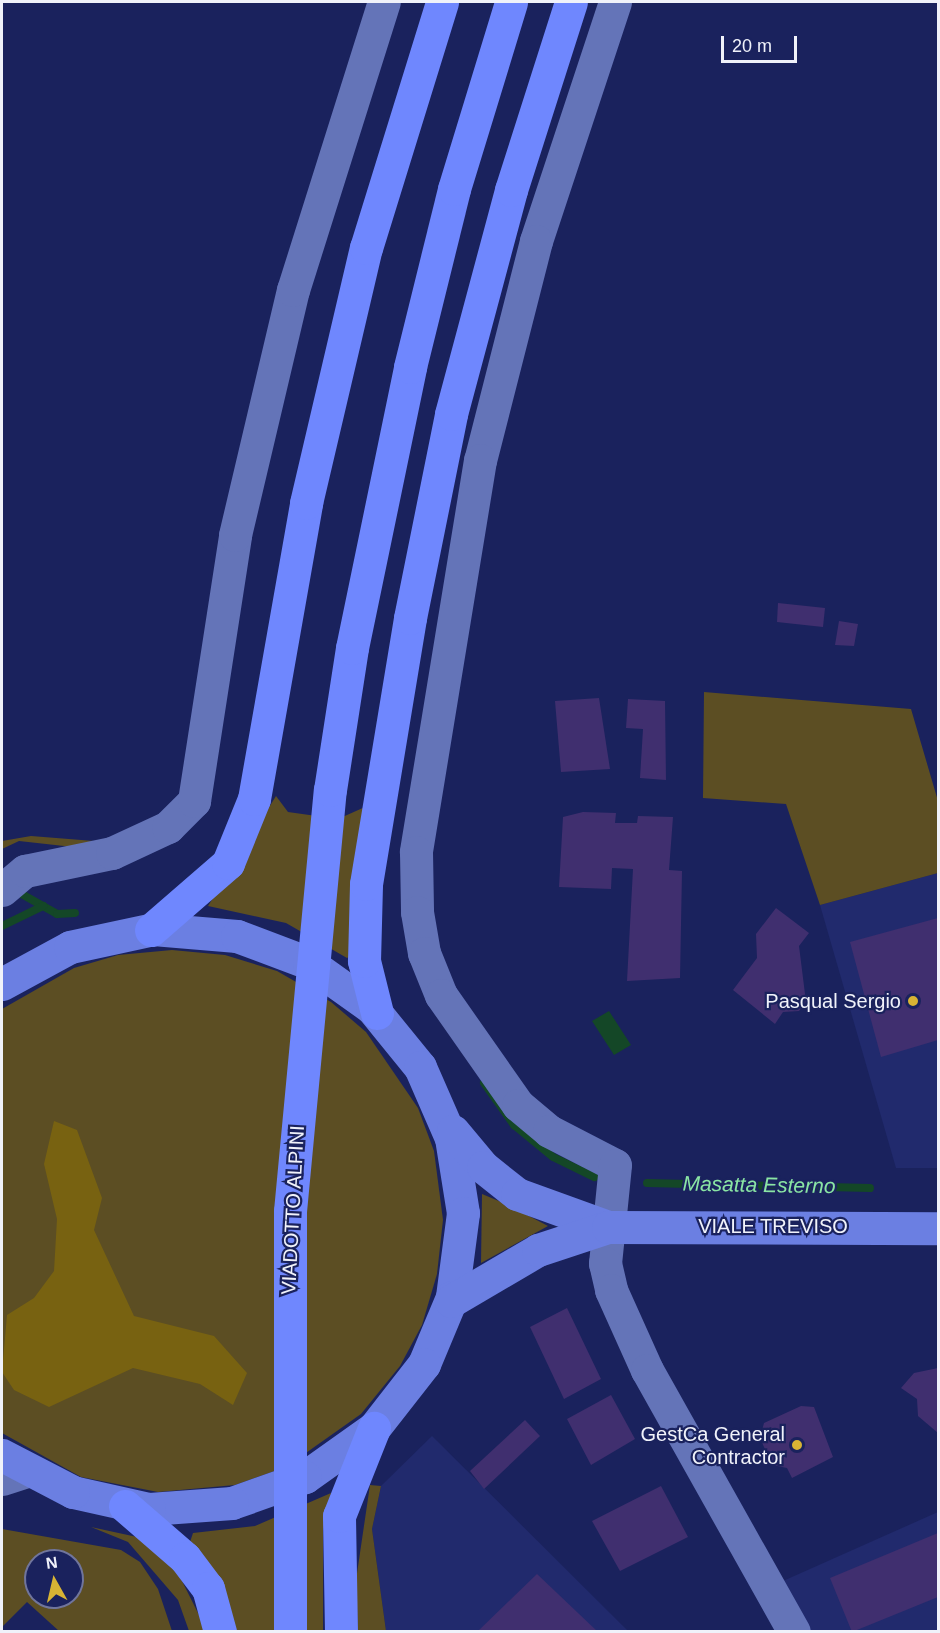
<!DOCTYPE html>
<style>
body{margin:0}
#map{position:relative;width:940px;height:1633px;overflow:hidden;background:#1a225d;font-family:Helvetica,sans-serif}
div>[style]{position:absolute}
.built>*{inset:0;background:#212a6d}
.green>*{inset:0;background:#5c4e23}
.forest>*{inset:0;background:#786211}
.water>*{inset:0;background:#144727}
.stream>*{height:8px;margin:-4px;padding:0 4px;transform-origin:4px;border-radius:4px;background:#144727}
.building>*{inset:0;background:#402f6f}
.minor>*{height:33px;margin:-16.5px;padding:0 16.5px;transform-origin:16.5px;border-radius:16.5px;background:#6474b8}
.major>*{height:33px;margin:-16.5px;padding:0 16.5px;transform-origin:16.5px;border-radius:16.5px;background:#6b7fe2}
.highway>*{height:33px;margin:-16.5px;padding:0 16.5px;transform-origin:16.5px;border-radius:16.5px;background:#6f87fe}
.dots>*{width:16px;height:16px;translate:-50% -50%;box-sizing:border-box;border:3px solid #1a225d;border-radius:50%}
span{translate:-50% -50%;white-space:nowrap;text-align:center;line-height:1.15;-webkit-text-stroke:4.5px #1a225d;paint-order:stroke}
.poi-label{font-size:20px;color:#f0f2fa}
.right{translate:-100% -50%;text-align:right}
.street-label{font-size:20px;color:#f0f2fa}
.water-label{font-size:21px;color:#8ae5a4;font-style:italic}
.frame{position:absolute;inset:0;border:3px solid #f0f2fa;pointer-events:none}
.north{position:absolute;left:24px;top:1549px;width:60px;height:60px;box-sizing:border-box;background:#1a225d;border:2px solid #70759c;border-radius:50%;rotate:352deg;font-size:16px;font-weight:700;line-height:24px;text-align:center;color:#f0f2fa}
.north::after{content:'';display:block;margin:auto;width:21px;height:27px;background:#d8b434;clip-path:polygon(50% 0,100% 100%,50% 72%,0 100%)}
.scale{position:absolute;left:721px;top:36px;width:76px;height:27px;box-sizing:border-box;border:3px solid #f0f2fa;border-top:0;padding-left:8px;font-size:18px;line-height:21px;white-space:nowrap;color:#f0f2fa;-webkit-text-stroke:4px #1a225d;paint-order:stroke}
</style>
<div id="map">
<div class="built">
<i style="clip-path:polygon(938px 873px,938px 1168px,896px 1168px,820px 905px)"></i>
<i style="clip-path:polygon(432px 1436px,628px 1631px,386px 1631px,372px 1529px,381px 1486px)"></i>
<i style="clip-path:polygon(938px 1512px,938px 1631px,805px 1631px,774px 1585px)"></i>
</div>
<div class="green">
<i style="clip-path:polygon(704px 692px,911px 709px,938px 801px,938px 873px,820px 905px,786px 804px,703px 798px)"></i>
<i style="clip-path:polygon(276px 796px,288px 812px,338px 819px,365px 807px,354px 953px,347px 958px,286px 923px,208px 906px)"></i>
<i style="clip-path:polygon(31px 836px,94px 841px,91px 849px,19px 841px,2px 849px,2px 841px)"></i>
<i style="clip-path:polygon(172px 950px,225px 955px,277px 971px,331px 1002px,366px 1032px,418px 1108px,434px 1151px,443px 1220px,437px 1274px,422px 1325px,400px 1366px,361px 1414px,286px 1467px,235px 1485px,158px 1492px,81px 1477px,2px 1433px,2px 1009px,74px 968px,118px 955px)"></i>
<i style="clip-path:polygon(482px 1194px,506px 1204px,548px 1226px,481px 1263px)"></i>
<i style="clip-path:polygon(370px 1485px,381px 1486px,372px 1529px,386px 1631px,358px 1632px,356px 1580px)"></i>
<i style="clip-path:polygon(331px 1493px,323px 1530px,323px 1631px,235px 1631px,190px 1542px,193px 1533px,255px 1526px)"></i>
<i style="clip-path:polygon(91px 1527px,137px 1537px,170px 1557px,207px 1631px,189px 1631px,178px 1600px,128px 1542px)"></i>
<i style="clip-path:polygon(evenodd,2px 1529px,121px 1550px,140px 1562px,158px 1589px,172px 1631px,59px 1631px,27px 1602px,2px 1627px,2px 1529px,36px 1561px,72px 1561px,72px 1597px,36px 1597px,36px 1561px)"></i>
</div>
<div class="forest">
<i style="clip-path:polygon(54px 1121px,77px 1130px,102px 1198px,94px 1230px,134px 1316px,214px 1336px,247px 1373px,233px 1405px,200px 1384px,133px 1368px,49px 1407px,14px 1390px,2px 1372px,7px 1315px,34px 1298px,54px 1271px,57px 1219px,44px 1164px)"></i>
</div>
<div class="water">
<i style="clip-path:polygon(609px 1011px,631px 1045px,614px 1055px,592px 1021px)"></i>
</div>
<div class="stream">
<i style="left:18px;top:892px;width:45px;rotate:29.4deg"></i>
<i style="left:57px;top:914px;width:18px;rotate:-3deg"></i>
<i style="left:2px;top:926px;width:46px;rotate:-26deg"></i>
<i style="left:484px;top:1083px;width:52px;rotate:54.5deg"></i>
<i style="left:514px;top:1125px;width:50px;rotate:39.4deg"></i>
<i style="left:553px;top:1157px;width:46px;rotate:26deg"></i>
<i style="left:647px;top:1183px;width:223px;rotate:1.3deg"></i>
</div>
<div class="building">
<i style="clip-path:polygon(778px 603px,825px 608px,823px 627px,777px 622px)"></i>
<i style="clip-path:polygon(839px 621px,858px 624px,854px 646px,835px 645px)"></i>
<i style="clip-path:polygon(599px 698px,610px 769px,561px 772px,555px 701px)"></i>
<i style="clip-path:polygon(628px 699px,665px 701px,666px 780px,640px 778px,643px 729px,626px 728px)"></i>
<i style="clip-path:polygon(583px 812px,616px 813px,615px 823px,637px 823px,638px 816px,673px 817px,669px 870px,682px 871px,680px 978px,627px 981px,633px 869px,612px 868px,611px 889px,559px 887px,563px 817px)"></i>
<i style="clip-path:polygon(776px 908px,809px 933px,799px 946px,806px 1002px,799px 1011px,783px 1012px,775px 1024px,733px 990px,757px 958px,756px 934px)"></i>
<i style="clip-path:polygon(938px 918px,938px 1040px,881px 1057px,850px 942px)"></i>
<i style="clip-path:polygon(567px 1308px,601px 1379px,564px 1399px,530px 1327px)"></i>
<i style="clip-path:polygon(938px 1368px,938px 1433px,918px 1416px,917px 1399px,901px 1388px,914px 1373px)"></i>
<i style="clip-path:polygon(611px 1395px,635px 1439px,591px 1465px,567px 1419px)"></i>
<i style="clip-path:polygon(801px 1406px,814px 1407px,833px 1457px,792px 1478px,787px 1468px,772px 1465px,760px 1438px,764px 1423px)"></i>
<i style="clip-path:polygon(525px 1420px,540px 1436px,484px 1489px,470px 1471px)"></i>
<i style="clip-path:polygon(661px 1486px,688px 1537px,620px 1571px,592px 1521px)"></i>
<i style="clip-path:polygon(938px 1533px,938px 1597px,852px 1632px,830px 1578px)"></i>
<i style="clip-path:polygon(537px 1574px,598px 1632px,477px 1632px)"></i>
</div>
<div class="minor">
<i style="left:615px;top:2px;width:252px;rotate:108.3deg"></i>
<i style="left:536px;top:241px;width:226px;rotate:104.3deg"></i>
<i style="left:480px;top:460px;width:397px;rotate:99.3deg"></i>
<i style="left:416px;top:852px;width:60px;rotate:89deg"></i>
<i style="left:417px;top:912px;width:42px;rotate:80.3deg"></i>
<i style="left:424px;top:953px;width:45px;rotate:68deg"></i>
<i style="left:441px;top:995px;width:134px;rotate:55deg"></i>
<i style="left:518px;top:1105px;width:40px;rotate:40deg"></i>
<i style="left:549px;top:1131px;width:74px;rotate:27.3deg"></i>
<i style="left:615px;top:1165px;width:99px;rotate:95.8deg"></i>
<i style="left:605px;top:1263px;width:28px;rotate:77deg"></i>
<i style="left:611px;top:1290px;width:88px;rotate:65.8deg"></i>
<i style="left:647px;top:1370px;width:300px;rotate:60.7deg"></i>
<i style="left:2px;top:890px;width:30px;rotate:-40deg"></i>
<i style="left:25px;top:871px;width:89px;rotate:-11.7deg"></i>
<i style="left:112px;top:853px;width:62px;rotate:-24.9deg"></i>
<i style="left:168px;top:827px;width:37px;rotate:-45deg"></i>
<i style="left:194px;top:801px;width:269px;rotate:-81.2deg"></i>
<i style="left:235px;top:535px;width:252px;rotate:-76.7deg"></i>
<i style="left:293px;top:290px;width:302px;rotate:-72.5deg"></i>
<i style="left:2px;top:1479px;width:26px;rotate:-18deg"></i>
</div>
<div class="major">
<i style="left:2px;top:984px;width:77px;rotate:-28.6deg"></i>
<i style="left:70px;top:947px;width:85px;rotate:-12.2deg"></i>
<i style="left:153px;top:929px;width:84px;rotate:4.8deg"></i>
<i style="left:237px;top:936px;width:77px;rotate:20.6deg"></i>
<i style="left:309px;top:963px;width:77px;rotate:35.5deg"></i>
<i style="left:372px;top:1008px;width:76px;rotate:50.9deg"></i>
<i style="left:420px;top:1067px;width:77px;rotate:66.4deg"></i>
<i style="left:451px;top:1138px;width:76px;rotate:80.9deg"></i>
<i style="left:463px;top:1213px;width:85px;rotate:97.5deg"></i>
<i style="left:452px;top:1297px;width:73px;rotate:112.7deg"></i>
<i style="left:424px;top:1364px;width:81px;rotate:128deg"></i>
<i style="left:374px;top:1428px;width:85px;rotate:144.6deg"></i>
<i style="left:305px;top:1477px;width:77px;rotate:160.4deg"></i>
<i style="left:232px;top:1503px;width:83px;rotate:175.9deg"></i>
<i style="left:149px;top:1509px;width:78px;rotate:-167.4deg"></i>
<i style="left:73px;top:1492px;width:80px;rotate:-152.5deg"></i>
<i style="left:453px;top:1131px;width:47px;rotate:50.2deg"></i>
<i style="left:483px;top:1167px;width:43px;rotate:38.5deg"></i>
<i style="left:517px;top:1194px;width:97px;rotate:19.9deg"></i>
<i style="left:451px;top:1301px;width:101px;rotate:-30.4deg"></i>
<i style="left:538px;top:1250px;width:74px;rotate:-18.2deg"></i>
<i style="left:608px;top:1227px;width:330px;rotate:0.2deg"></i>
</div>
<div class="highway">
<i style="left:151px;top:930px;width:102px;rotate:-41deg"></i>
<i style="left:228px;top:863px;width:69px;rotate:-67.9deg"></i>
<i style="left:254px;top:799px;width:301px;rotate:-80deg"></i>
<i style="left:306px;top:503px;width:262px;rotate:-76.8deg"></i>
<i style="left:366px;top:248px;width:257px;rotate:-72.8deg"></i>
<i style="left:377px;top:1013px;width:54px;rotate:-104deg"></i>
<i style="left:364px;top:961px;width:77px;rotate:-88.5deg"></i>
<i style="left:366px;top:884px;width:270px;rotate:-80.6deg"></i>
<i style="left:410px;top:618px;width:208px;rotate:-78.6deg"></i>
<i style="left:451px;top:414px;width:232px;rotate:-75deg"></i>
<i style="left:511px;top:190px;width:197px;rotate:-72.3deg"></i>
<i style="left:125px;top:1506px;width:79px;rotate:40.9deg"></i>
<i style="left:185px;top:1558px;width:38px;rotate:53deg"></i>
<i style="left:208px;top:1588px;width:46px;rotate:74.7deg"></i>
<i style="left:290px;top:1632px;width:421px;rotate:-90deg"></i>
<i style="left:290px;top:1211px;width:423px;rotate:-84.6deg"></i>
<i style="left:330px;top:790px;width:144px;rotate:-81.2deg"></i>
<i style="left:352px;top:648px;width:287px;rotate:-78.3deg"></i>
<i style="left:410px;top:367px;width:183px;rotate:-76.1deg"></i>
<i style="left:454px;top:189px;width:195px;rotate:-73deg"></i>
<i style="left:341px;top:1632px;width:116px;rotate:-91deg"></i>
<i style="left:339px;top:1516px;width:95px;rotate:-68.3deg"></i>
</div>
<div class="dots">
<i style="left:913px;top:1001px;background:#d8b434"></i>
<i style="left:797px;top:1445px;background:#d8b434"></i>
</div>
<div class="poi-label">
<span class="right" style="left:901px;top:1001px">Pasqual Sergio</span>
<span class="right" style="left:785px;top:1446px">GestCa General<br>Contractor</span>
</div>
<div class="street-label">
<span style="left:293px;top:1210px;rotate:-87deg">VIADOTTO ALPINI</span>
<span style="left:773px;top:1226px">VIALE TREVISO</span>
</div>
<div class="water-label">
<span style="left:759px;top:1185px;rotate:1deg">Masatta Esterno</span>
</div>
<div class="frame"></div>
<div class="north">N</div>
<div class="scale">20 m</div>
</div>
